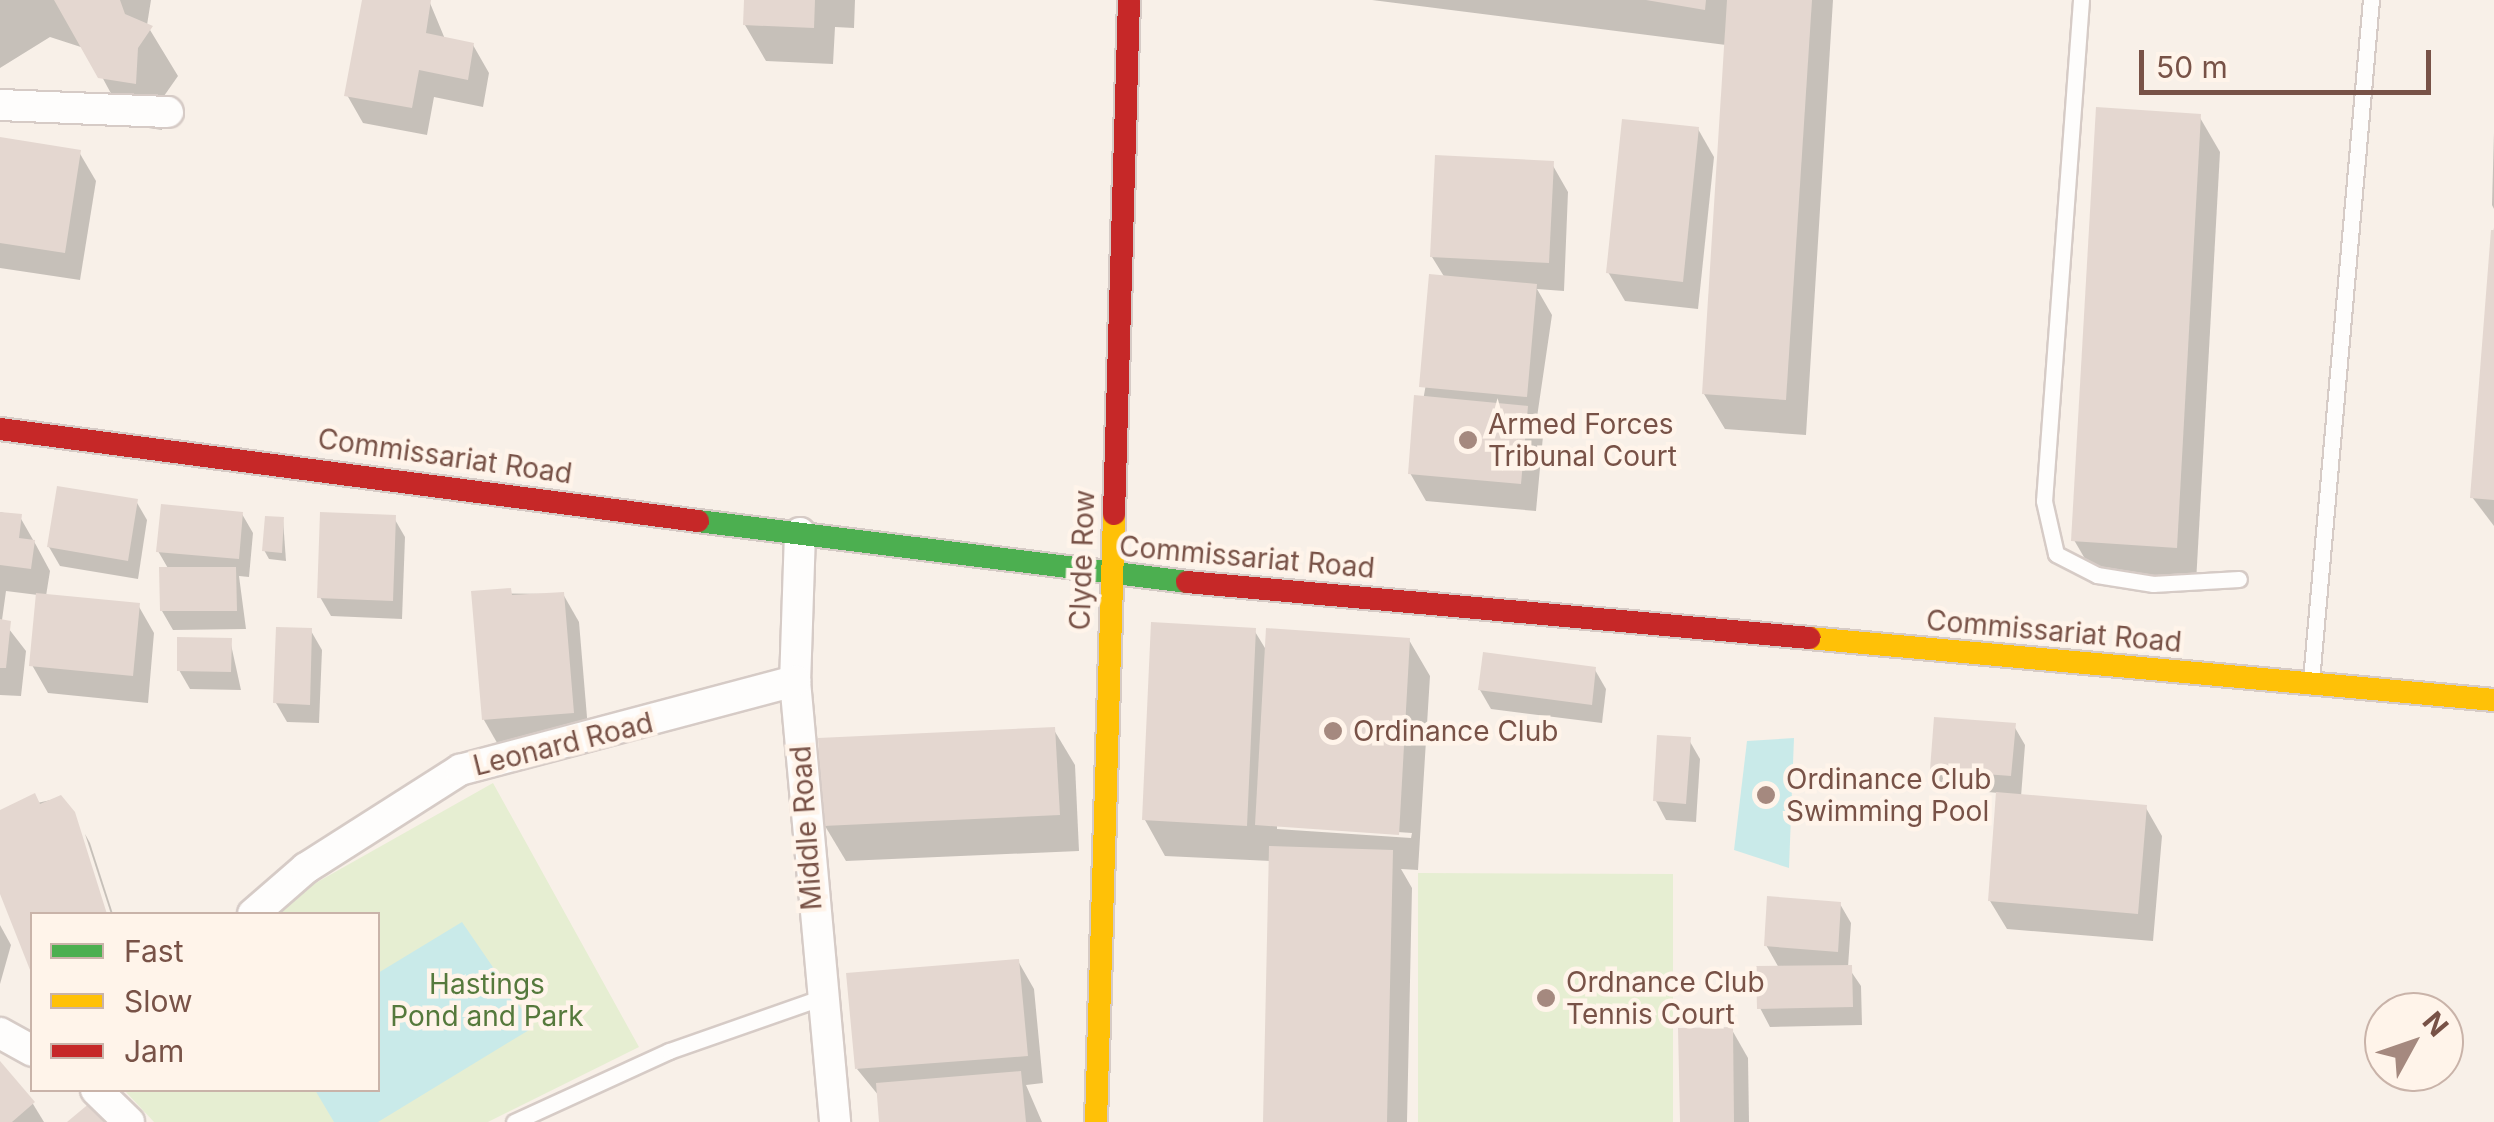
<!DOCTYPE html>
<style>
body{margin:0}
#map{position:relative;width:2494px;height:1122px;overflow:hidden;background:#f8f0e8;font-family:Inter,sans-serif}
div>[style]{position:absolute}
.green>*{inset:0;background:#e6eed2}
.water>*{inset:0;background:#c9eae9}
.shadow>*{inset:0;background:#0003}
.building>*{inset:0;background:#e4d7d0}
.roads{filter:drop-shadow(2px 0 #d6cbc6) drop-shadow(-2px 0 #d6cbc6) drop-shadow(0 2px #d6cbc6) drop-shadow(0 -2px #d6cbc6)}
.lane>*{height:15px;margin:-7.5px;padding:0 7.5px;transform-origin:7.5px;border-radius:7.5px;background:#fefdfc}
.street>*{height:30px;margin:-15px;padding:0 15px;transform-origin:15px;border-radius:15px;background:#fefdfc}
.fast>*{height:22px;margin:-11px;padding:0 11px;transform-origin:11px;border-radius:11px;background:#4caf50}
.slow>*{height:22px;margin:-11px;padding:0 11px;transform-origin:11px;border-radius:11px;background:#ffc107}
.jam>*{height:22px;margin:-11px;padding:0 11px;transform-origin:11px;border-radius:11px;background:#c62828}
.dots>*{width:28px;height:28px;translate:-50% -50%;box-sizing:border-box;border:5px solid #fff4ea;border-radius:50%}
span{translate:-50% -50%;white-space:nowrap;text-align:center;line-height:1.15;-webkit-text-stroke:9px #fff4ea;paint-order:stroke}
.poi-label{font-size:28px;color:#785247}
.left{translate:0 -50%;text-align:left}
.street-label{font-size:28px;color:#785247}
.park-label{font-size:28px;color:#55793c}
.legend{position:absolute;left:30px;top:912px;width:350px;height:180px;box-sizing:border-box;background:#fff4ea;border:2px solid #c9b3a9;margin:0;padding:12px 18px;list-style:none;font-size:30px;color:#785247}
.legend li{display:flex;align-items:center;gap:20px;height:50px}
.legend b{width:50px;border:2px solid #c9b3a9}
.north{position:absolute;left:2364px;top:992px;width:100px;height:100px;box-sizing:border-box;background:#fff4ea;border:2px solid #c9b3a9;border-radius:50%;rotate:50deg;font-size:28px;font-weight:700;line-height:40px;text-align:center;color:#785247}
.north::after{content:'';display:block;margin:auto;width:35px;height:45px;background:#a5897f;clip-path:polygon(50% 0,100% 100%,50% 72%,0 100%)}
.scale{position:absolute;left:2139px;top:50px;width:292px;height:45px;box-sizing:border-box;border:5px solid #785247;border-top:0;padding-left:12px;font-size:30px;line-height:35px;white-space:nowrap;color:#785247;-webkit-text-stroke:8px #fff4ea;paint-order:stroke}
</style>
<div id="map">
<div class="green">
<i style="clip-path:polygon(493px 783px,639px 1047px,488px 1122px,154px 1122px,124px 1090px,378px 1090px,378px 914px,278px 914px,312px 885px)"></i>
<i style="clip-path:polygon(1418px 873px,1673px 874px,1673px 1122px,1418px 1122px)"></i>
</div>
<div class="water">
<i style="clip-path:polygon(1794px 738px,1789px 868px,1734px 850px,1747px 741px)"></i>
<i style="clip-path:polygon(462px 922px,534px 1027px,378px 1122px,334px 1122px,315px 1090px,378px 1090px,378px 973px)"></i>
</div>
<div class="shadow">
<i style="clip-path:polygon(0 0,151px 0,147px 25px,178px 76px,164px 96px,162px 130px,128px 125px,87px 49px,50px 37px,0 68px)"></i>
<i style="clip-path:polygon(364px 0,430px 3px,445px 39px,473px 45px,489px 73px,483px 107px,434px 97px,427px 135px,363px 123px,347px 95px)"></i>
<i style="clip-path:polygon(746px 0,855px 0,854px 28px,835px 27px,833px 64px,766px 61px,745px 25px)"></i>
<i style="clip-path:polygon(1372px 0,1833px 0,1806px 435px,1725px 429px,1704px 394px,1726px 45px)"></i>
<i style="clip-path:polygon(2199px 116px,2220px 152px,2196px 583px,2095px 576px,2074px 540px)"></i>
<i style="clip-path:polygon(1698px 129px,1714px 157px,1698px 309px,1625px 301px,1608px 272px)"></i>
<i style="clip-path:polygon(2494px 132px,2494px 209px,2492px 205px)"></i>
<i style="clip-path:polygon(0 140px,79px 152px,96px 181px,80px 280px,0 268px)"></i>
<i style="clip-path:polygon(1552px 164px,1568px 192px,1564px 291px,1537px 289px,1552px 315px,1536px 424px,1543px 436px,1536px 511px,1426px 501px,1410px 473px,1445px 278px,1432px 257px)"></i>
<i style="clip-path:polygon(2494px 227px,2494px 526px,2472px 497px)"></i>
<i style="clip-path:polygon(136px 501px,147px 520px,138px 579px,60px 566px,49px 547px)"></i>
<i style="clip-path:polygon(0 512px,20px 517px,36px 545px,50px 571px,46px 596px,138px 605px,154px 633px,148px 703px,48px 693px,32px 665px,38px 595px,6px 591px,2px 620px,26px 651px,21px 696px,0 695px)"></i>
<i style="clip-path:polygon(242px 514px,253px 533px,249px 577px,239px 576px,246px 629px,173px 630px,162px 611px,169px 570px,158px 551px)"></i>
<i style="clip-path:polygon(394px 518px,405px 537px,402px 619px,331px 616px,320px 597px)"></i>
<i style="clip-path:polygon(283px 520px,286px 561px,269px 559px,264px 550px)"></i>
<i style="clip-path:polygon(474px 593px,563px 594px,579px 622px,589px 741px,500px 748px,484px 720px)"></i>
<i style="clip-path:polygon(evenodd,1254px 630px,1268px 653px,1409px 640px,1430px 676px,1418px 870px,1401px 869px,1412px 888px,1407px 1122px,1265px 1122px,1271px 861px,1165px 856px,1145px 820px,1254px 630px,1277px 824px,1412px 833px,1411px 838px,1277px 829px,1277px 824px)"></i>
<i style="clip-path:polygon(311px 631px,322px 650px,319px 723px,287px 722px,276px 703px)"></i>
<i style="clip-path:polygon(230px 640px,241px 690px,190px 689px,179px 670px)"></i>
<i style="clip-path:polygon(1595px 670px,1606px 689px,1602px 723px,1491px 709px,1480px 690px)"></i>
<i style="clip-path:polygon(2014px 726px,2025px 745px,2021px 797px,2146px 808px,2162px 836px,2153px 941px,2007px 929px,1990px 901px,1999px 793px,1943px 788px,1932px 769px)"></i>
<i style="clip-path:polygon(1054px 730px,1075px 765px,1079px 851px,846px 861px,825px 826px)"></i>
<i style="clip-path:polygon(1689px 740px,1700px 759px,1696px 822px,1666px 820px,1656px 801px)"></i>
<i style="clip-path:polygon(60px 798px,106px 914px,32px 914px,32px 968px,0 887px,0 811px)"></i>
<i style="clip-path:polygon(85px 834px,90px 843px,113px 914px,111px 914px)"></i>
<i style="clip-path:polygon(1840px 904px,1851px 923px,1848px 967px,1861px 986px,1862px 1025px,1770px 1027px,1760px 1008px,1779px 968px,1766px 945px)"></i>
<i style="clip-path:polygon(0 925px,11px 945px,0 984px)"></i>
<i style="clip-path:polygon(1018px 961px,1034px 989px,1043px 1083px,1026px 1085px,1042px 1122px,882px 1122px,879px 1096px,857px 1069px)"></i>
<i style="clip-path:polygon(1732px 1030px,1748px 1058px,1749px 1122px,1682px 1122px)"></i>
<i style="clip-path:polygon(0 1065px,33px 1104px,44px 1122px,0 1122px)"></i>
</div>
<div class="building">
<i style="clip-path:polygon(54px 0,120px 0,125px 14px,153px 26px,138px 48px,136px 84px,98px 78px)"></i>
<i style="clip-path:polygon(362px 0,431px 0,426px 33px,474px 43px,468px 80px,419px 70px,412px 108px,344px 96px)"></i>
<i style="clip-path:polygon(744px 0,815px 0,814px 28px,743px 25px)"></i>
<i style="clip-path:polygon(1646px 0,1706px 0,1705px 10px)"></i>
<i style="clip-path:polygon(1727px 0,1812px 0,1786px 400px,1702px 394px)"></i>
<i style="clip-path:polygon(2096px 107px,2201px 114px,2177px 548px,2071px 541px)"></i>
<i style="clip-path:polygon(1622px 119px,1699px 127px,1683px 282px,1606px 273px)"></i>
<i style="clip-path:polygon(0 137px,81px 150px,65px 253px,0 243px)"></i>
<i style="clip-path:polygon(1435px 155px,1554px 161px,1549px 263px,1430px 257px)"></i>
<i style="clip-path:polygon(2491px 230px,2494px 230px,2494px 500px,2470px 498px)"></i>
<i style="clip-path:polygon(1429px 274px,1537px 284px,1527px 397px,1419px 387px)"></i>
<i style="clip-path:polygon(1414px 395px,1528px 406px,1521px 484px,1408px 474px)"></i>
<i style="clip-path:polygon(57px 486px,138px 499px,128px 561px,47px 547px)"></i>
<i style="clip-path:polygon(161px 504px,243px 512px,239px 559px,156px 552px)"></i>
<i style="clip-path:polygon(0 512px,22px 514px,19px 538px,35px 540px,31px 569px,0 565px)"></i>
<i style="clip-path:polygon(320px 512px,396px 515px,393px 601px,317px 598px)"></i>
<i style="clip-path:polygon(265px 516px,284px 517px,282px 553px,262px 551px)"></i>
<i style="clip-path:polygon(159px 567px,236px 567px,237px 611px,160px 611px)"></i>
<i style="clip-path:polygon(511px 588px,512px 595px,564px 592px,574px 713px,482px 720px,471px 591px)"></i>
<i style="clip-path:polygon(36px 593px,140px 603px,133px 676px,29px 666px)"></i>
<i style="clip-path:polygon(0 619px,11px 621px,6px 668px,0 668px)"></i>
<i style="clip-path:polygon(1151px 622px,1256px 628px,1247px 826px,1142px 820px)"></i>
<i style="clip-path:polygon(276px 627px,312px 628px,310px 705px,273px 703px)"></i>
<i style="clip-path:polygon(1266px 628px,1410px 638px,1399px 835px,1255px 825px)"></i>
<i style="clip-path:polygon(177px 637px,232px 638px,231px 672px,177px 671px)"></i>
<i style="clip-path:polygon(1483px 652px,1596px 667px,1592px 705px,1478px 690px)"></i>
<i style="clip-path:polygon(1934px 717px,2016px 723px,2011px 776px,1930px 770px)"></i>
<i style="clip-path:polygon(1055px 727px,1060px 815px,823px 826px,818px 738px)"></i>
<i style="clip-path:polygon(1657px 735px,1691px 737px,1686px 804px,1653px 801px)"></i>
<i style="clip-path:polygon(1996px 792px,2147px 805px,2138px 914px,1988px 901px)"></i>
<i style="clip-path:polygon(35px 793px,40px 804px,61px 795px,75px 812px,107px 914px,32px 914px,32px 975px,0 894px,0 810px)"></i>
<i style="clip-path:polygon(1269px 846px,1393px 850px,1387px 1122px,1263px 1122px)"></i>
<i style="clip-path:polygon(1767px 896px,1841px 902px,1838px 952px,1764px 946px)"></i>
<i style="clip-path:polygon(1019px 959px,1028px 1056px,855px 1069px,846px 973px)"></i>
<i style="clip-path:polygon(1852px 965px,1853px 1007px,1757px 1009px,1756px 966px)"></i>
<i style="clip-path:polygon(1733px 1027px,1734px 1122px,1680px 1122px,1678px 1028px)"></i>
<i style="clip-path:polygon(0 1061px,35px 1102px,12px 1122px,0 1122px)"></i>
<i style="clip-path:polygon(1021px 1071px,1026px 1122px,879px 1122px,876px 1083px)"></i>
<i style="clip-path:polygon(91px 1102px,107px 1122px,67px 1122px)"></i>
</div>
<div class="roads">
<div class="lane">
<i style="left:2081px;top:0;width:502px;rotate:94.22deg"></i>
<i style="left:2044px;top:501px;width:54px;rotate:77.2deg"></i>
<i style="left:2056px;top:554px;width:46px;rotate:27.1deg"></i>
<i style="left:2097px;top:575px;width:57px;rotate:9.1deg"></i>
<i style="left:2153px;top:584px;width:86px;rotate:-3.3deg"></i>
<i style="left:2311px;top:680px;width:683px;rotate:-84.96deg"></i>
<i style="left:514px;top:1122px;width:170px;rotate:-24.6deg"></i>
<i style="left:669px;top:1051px;width:160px;rotate:-19.3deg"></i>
</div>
<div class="street">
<i style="left:0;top:105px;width:168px;rotate:2.4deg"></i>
<i style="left:800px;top:533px;width:148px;rotate:91.9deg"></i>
<i style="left:795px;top:681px;width:443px;rotate:84.8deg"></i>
<i style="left:253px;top:914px;width:70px;rotate:-41deg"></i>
<i style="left:306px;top:868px;width:183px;rotate:-32.5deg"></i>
<i style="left:460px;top:770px;width:347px;rotate:-14.9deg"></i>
<i style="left:0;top:1033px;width:37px;rotate:29deg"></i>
<i style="left:96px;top:1090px;width:46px;rotate:44.1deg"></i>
</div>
<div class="fast">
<i style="left:698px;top:521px;width:493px;rotate:7.1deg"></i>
</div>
<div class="slow">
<i style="left:1809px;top:638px;width:688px;rotate:5.17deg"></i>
<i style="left:1096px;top:1122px;width:608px;rotate:-88.3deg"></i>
</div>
<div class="jam">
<i style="left:0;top:429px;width:704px;rotate:7.51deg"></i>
<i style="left:1114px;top:514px;width:514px;rotate:-88.33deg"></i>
<i style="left:1187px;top:582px;width:625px;rotate:5.14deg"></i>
</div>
</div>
<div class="dots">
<i style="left:1468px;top:440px;background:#a5897f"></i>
<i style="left:1333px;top:731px;background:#a5897f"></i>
<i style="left:1766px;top:795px;background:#a5897f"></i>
<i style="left:1546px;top:998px;background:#a5897f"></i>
</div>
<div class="poi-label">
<span class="left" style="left:1488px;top:440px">Armed Forces<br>Tribunal Court</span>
<span class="left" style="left:1353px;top:731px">Ordinance Club</span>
<span class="left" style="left:1786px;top:795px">Ordinance Club<br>Swimming Pool</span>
<span class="left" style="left:1566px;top:998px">Ordnance Club<br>Tennis Court</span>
</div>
<div class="street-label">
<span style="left:445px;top:456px;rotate:8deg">Commissariat Road</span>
<span style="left:1247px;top:557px;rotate:5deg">Commissariat Road</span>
<span style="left:1082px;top:560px;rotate:-88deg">Clyde Row</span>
<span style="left:2054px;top:631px;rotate:5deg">Commissariat Road</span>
<span style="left:563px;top:744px;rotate:-14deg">Leonard Road</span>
<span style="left:806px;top:828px;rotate:-94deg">Middle Road</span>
</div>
<div class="park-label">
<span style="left:487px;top:1000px">Hastings<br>Pond and Park</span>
</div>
<ul class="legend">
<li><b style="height:12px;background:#4caf50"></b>Fast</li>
<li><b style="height:12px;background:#ffc107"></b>Slow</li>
<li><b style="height:12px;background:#c62828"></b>Jam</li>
</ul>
<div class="north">N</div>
<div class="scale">50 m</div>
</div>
